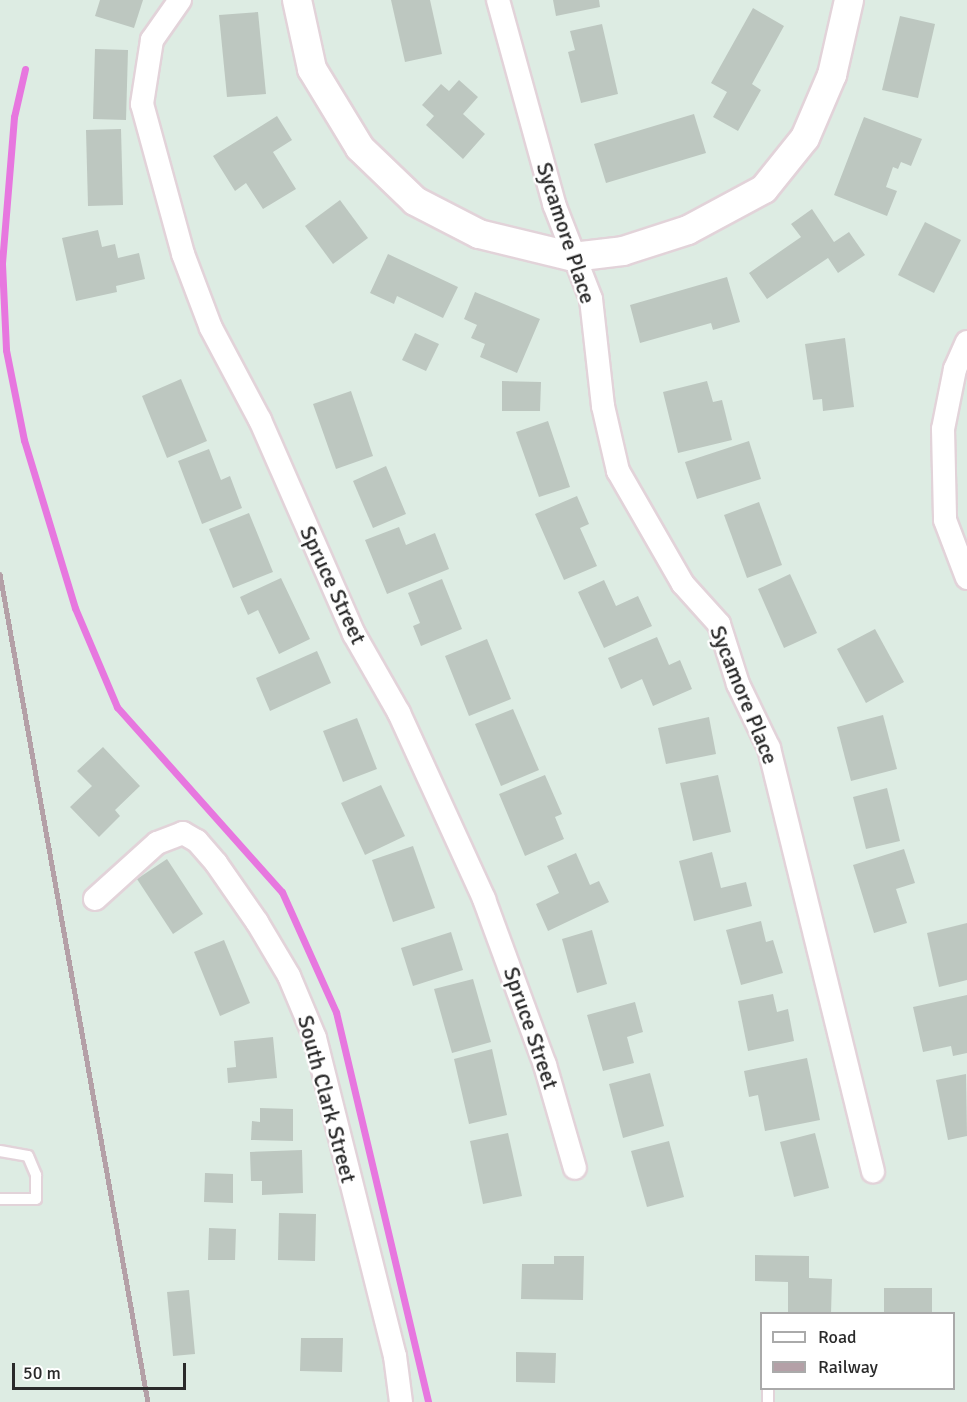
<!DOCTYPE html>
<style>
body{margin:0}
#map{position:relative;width:967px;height:1402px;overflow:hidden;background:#ddece3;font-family:Signika,sans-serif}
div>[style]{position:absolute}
.stream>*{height:7px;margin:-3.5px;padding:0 3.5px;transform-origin:3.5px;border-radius:3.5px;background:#e777df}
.building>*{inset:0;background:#bdc7c0}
.roads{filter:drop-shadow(2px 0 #e2d3d9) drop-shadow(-2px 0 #e2d3d9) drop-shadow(0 2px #e2d3d9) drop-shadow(0 -2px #e2d3d9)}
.service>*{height:10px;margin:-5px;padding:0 5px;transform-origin:5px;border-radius:5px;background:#fff}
.minor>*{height:22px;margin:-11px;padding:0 11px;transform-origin:11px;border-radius:11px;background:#fff}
.tertiary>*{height:28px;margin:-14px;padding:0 14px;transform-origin:14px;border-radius:14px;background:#fff}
.rail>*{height:4.5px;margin:-2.25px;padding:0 2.25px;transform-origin:2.25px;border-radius:2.25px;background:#b4a0a7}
span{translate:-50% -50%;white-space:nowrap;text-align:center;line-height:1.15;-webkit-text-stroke:5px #fff;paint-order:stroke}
.street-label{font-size:22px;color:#2a2a2a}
.legend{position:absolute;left:760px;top:1312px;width:195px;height:78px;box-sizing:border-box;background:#fff;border:2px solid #aaa;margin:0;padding:8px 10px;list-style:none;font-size:18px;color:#2a2a2a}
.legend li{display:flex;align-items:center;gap:12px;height:30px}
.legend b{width:30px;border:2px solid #aaa}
.scale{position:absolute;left:12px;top:1363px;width:174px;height:27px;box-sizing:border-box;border:3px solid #2a2a2a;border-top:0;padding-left:8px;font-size:18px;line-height:21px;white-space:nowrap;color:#2a2a2a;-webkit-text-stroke:4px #fff;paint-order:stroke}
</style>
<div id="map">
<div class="stream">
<i style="left:25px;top:69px;width:49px;rotate:102.9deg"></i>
<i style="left:14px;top:117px;width:147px;rotate:94.7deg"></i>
<i style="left:2px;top:264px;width:86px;rotate:87.3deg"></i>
<i style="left:6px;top:350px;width:92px;rotate:78.7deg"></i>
<i style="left:24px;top:440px;width:176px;rotate:73.1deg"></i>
<i style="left:75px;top:608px;width:108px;rotate:67deg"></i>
<i style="left:117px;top:707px;width:248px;rotate:48.3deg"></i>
<i style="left:282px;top:892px;width:132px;rotate:65.8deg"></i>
<i style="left:336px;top:1012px;width:401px;rotate:76.7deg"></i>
</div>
<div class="building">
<i style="clip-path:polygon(100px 0,143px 0,134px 28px,95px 16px)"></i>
<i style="clip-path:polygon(391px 0,430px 0,442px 54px,405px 62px)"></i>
<i style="clip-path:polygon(553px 0,599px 0,600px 7px,556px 16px)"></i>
<i style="clip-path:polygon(753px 8px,784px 26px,752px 84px,761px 90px,738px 131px,713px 117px,727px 92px,711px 83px)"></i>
<i style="clip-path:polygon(258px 12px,266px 94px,227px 97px,219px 15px)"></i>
<i style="clip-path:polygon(900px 16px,935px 24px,918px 98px,882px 90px)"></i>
<i style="clip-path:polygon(602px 24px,618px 94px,581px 103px,568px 52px,575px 50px,570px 31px)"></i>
<i style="clip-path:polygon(95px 49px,128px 50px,126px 120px,93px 119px)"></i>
<i style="clip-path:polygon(459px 80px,478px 97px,463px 114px,485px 134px,463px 159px,426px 125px,434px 116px,422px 105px,441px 84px,449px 91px)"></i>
<i style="clip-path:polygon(694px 114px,706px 153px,606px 183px,594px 144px)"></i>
<i style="clip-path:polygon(277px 116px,292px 140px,273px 152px,296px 189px,263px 209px,246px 183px,235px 191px,213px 156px)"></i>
<i style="clip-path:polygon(864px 117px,922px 139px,911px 166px,901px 162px,898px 169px,893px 167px,886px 187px,897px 191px,887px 216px,834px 195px)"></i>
<i style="clip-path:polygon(121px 129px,123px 205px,88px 206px,86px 130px)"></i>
<i style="clip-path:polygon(340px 200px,368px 238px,333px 264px,305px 226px)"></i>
<i style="clip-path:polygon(812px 209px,834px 242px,849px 232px,865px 255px,838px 273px,828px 258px,767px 299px,749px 273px,801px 237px,791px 224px)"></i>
<i style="clip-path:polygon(925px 222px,961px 240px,934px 293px,898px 275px)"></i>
<i style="clip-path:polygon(98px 230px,102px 247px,115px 244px,118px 258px,139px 253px,145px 279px,116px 286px,117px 292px,76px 301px,62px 238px)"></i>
<i style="clip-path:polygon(388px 254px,458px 287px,443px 318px,397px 296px,394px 304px,370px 293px)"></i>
<i style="clip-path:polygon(727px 277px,740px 322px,713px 330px,711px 323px,640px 343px,630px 305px)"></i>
<i style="clip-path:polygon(475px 292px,540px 319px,517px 373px,480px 357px,485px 344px,471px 338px,477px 325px,464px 319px)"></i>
<i style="clip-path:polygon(415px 333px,439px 344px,426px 371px,402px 360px)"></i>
<i style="clip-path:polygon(845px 338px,854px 407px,823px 411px,822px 399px,813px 400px,805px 344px)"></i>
<i style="clip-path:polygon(181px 379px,207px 441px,167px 458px,142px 396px)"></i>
<i style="clip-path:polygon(502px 381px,541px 382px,540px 411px,502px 411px)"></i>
<i style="clip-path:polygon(707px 381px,713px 402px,722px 400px,732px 440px,678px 453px,663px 392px)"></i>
<i style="clip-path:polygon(351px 391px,373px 456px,336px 469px,313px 404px)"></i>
<i style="clip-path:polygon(548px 421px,570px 487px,539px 497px,516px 432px)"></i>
<i style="clip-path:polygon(749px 441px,761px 479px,697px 499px,685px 462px)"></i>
<i style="clip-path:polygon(209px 449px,221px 480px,230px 476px,242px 508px,202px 524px,178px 461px)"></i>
<i style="clip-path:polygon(386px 466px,406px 514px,373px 528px,353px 481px)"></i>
<i style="clip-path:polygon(577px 496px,589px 524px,580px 528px,597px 566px,564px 580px,535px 514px)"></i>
<i style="clip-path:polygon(759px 502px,782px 565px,747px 578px,724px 515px)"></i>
<i style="clip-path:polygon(249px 513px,273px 572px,233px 588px,209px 529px)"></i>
<i style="clip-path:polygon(399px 527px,406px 545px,435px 533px,449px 569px,387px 594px,365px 540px)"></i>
<i style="clip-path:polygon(790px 574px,817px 633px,784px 648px,758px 589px)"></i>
<i style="clip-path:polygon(281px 578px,310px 639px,279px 654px,258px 610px,248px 615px,240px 597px)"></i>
<i style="clip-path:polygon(442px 579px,462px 629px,421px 646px,413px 626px,420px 623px,408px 593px)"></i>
<i style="clip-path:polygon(604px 580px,616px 606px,638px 596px,652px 626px,604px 648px,578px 592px)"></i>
<i style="clip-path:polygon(875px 629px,904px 682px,866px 703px,837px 649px)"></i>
<i style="clip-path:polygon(657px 637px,669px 665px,680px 660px,692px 689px,653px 706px,642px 679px,621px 689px,608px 658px)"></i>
<i style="clip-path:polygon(487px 639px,511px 699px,469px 716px,445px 656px)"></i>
<i style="clip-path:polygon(317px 651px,331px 683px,270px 711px,256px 678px)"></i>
<i style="clip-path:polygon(513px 709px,539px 770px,501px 786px,475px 724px)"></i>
<i style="clip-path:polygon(883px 715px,897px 769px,851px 781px,837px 727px)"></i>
<i style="clip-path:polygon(709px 717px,716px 754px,666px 764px,658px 728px)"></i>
<i style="clip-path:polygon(357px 718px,377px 769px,343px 782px,323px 731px)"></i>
<i style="clip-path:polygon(103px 747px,140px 786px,115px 810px,120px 816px,99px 837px,70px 807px,92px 786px,77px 771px)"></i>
<i style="clip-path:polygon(545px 775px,562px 814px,555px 817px,564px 839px,525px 856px,499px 794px)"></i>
<i style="clip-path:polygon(718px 775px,731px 832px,693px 841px,680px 783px)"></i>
<i style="clip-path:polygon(381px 785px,405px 836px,365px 855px,341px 803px)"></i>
<i style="clip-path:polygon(887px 788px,900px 841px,866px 849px,853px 797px)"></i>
<i style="clip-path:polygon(413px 846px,435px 908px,393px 922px,372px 860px)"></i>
<i style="clip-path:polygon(904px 849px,915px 883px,896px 889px,907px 923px,874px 933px,853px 865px)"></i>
<i style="clip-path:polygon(712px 852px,721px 888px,746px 882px,752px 906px,694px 921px,679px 861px)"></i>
<i style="clip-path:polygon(576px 853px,590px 885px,599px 881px,609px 902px,548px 931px,536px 904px,559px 893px,547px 866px)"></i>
<i style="clip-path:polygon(167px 859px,203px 914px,173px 934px,137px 879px)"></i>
<i style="clip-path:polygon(761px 921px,766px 942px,773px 940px,783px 973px,741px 985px,726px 930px)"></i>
<i style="clip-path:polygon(967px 923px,967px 980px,939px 987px,927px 933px)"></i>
<i style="clip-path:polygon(592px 930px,607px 984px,577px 993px,562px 939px)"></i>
<i style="clip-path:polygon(451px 932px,463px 970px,413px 986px,401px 948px)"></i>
<i style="clip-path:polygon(224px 940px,250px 1003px,220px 1016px,194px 952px)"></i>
<i style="clip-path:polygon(473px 979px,491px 1042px,452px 1053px,434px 989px)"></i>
<i style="clip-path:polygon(773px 994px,777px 1012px,788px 1009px,794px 1041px,748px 1051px,738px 1001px)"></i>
<i style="clip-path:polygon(967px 995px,967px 1053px,953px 1056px,951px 1046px,923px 1052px,913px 1007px)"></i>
<i style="clip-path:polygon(635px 1002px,643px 1032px,627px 1037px,634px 1063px,603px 1071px,587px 1015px)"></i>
<i style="clip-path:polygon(273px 1037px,277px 1078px,228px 1083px,227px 1068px,236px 1067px,234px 1041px)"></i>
<i style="clip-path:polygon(492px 1049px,507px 1115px,469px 1124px,454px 1059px)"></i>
<i style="clip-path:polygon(807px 1058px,820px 1120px,765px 1131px,758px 1095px,749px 1097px,744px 1071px)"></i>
<i style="clip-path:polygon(650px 1073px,664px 1126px,623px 1138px,609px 1084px)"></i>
<i style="clip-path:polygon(966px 1074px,967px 1136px,948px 1140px,936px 1080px)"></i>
<i style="clip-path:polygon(260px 1108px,293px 1109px,293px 1141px,251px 1140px,252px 1121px,260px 1122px)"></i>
<i style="clip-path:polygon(508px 1133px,522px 1196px,483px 1204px,470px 1141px)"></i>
<i style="clip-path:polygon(815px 1133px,829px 1188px,794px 1197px,780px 1142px)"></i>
<i style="clip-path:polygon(669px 1141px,684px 1197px,647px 1207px,631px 1151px)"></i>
<i style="clip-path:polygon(302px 1150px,303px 1193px,262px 1195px,262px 1181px,251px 1181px,250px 1152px)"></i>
<i style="clip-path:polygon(205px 1173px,233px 1174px,233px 1203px,204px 1202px)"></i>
<i style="clip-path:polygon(279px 1213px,316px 1214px,315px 1261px,278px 1260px)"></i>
<i style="clip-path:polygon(209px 1228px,236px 1229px,235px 1260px,208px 1260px)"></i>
<i style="clip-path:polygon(755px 1255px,809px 1256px,809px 1278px,832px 1279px,831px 1314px,788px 1314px,788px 1282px,755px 1281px)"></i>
<i style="clip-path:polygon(554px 1256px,584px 1256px,583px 1300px,521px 1299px,522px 1264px,554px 1264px)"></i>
<i style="clip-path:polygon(884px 1288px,932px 1288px,932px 1314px,884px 1314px)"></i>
<i style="clip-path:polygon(189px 1290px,195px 1354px,173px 1356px,167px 1292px)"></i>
<i style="clip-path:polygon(301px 1338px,343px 1338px,342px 1372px,300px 1371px)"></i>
<i style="clip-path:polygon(516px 1352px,556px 1353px,555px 1383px,516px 1382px)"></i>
</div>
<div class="roads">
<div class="service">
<i style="left:0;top:1151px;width:28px;rotate:10deg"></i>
<i style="left:28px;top:1156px;width:21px;rotate:67deg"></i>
<i style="left:36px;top:1175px;width:24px;rotate:90deg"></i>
<i style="left:36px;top:1199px;width:36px;rotate:180deg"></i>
<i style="left:768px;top:1388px;width:14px;rotate:90deg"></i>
</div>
<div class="minor">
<i style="left:180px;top:0;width:49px;rotate:125deg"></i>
<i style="left:152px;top:40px;width:65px;rotate:98.9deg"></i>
<i style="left:142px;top:104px;width:156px;rotate:74.7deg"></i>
<i style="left:183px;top:254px;width:79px;rotate:69.3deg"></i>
<i style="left:211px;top:328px;width:104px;rotate:62deg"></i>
<i style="left:260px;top:420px;width:234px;rotate:66.3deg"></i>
<i style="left:354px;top:634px;width:91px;rotate:60.3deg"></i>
<i style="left:399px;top:713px;width:205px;rotate:65.4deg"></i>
<i style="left:484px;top:899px;width:177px;rotate:69.8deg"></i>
<i style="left:545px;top:1065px;width:107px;rotate:73.8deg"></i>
<i style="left:498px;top:0;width:212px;rotate:74.6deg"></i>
<i style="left:554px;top:204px;width:102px;rotate:68.7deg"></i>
<i style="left:591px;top:299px;width:108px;rotate:83.6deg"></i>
<i style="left:603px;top:406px;width:67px;rotate:77deg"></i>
<i style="left:618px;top:471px;width:130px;rotate:60.1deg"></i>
<i style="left:683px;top:584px;width:54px;rotate:48deg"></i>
<i style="left:719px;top:624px;width:63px;rotate:72.4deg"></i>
<i style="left:738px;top:684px;width:71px;rotate:64.2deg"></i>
<i style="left:769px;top:748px;width:436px;rotate:76.2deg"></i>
<i style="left:967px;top:342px;width:30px;rotate:114deg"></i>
<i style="left:955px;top:369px;width:61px;rotate:101.3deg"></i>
<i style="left:943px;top:429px;width:91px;rotate:88.7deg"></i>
<i style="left:945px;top:520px;width:62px;rotate:69.2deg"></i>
<i style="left:95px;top:899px;width:84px;rotate:-42.1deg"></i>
<i style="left:157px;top:843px;width:28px;rotate:-21deg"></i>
<i style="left:183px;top:833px;width:16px;rotate:30deg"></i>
<i style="left:197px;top:841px;width:29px;rotate:49deg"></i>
<i style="left:216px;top:863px;width:72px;rotate:55.2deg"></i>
<i style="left:257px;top:922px;width:63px;rotate:59.3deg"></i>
<i style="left:289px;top:976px;width:67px;rotate:67.2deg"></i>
<i style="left:315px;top:1038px;width:328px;rotate:75.9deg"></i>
<i style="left:395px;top:1356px;width:46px;rotate:82.6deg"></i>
</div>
<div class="tertiary">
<i style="left:297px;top:0;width:71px;rotate:77.7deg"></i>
<i style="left:312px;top:69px;width:92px;rotate:58.7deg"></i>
<i style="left:360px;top:148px;width:76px;rotate:43.9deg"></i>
<i style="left:415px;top:201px;width:72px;rotate:27.3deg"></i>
<i style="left:479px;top:234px;width:97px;rotate:13.7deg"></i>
<i style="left:573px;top:257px;width:50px;rotate:-6.8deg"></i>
<i style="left:623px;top:251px;width:68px;rotate:-17.9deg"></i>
<i style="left:688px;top:230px;width:86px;rotate:-28.3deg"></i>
<i style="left:764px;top:189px;width:65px;rotate:-51.2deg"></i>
<i style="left:805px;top:138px;width:69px;rotate:-66.8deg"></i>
<i style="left:832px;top:75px;width:77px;rotate:-77.2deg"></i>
</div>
</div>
<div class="rail">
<i style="left:0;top:574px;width:841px;rotate:79.87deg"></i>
</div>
<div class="street-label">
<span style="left:566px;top:233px;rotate:72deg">Sycamore Place</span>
<span style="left:333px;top:585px;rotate:65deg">Spruce Street</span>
<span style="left:744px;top:695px;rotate:68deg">Sycamore Place</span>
<span style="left:531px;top:1028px;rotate:71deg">Spruce Street</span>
<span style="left:327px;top:1099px;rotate:75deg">South Clark Street</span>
</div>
<ul class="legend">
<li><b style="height:8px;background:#fff"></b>Road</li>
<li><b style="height:8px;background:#b4a0a7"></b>Railway</li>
</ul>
<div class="scale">50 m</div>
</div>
